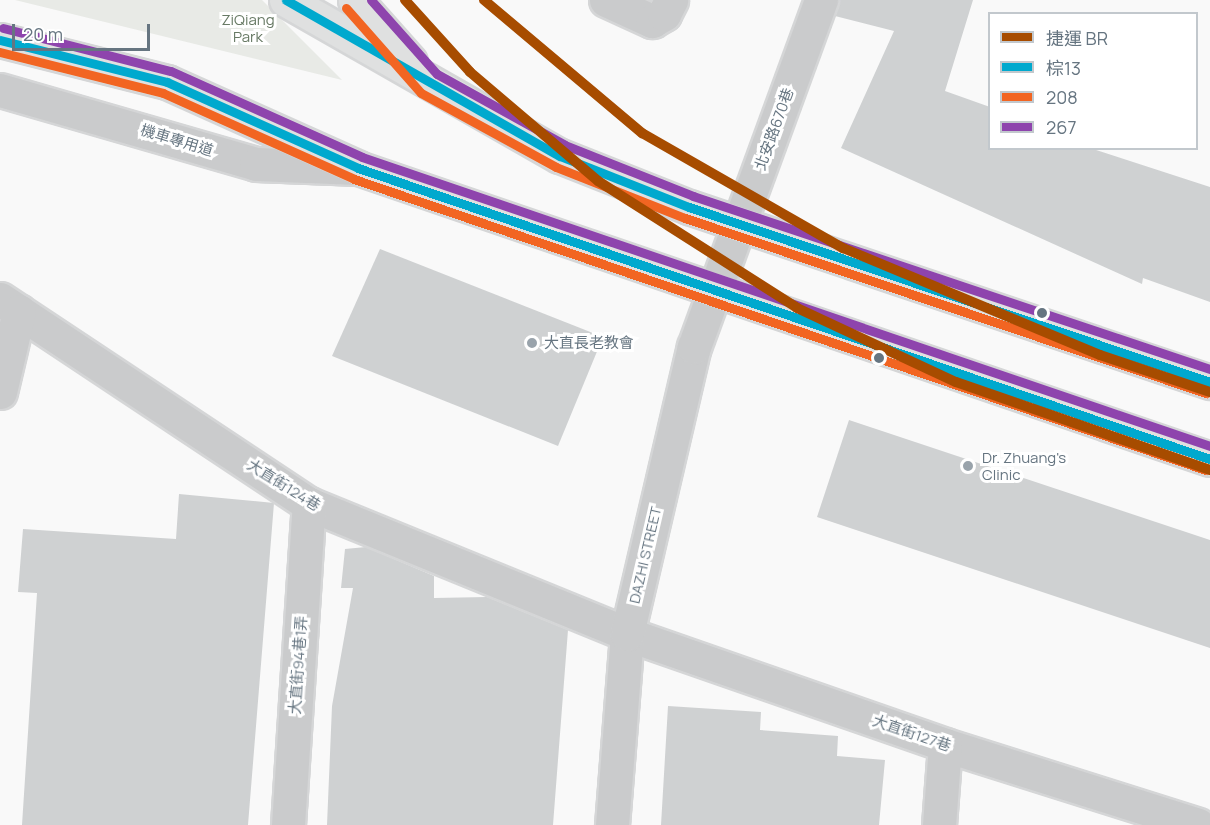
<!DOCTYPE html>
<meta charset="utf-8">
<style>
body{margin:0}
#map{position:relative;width:1210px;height:825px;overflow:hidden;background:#f9f9f9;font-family:Manrope,"Noto Sans TC",sans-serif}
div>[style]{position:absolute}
.green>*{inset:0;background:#e8eae6}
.building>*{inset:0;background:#cfd1d2}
.roads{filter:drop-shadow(2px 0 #d5d6d7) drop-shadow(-2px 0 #d5d6d7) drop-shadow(0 2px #d5d6d7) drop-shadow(0 -2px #d5d6d7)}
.minor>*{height:33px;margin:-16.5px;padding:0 16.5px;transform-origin:16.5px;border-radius:16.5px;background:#cacbcc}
.major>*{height:33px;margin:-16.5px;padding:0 16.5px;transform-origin:16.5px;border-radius:16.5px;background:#dfe0e0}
.bus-1>*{height:9px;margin:-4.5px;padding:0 4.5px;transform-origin:4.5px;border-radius:4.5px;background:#00a9ce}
.bus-2>*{height:9px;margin:-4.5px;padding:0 4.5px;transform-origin:4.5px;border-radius:4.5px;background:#f26522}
.bus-3>*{height:9px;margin:-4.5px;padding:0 4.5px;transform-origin:4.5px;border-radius:4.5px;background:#8e44ad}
.metro-1>*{height:10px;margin:-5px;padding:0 5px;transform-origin:5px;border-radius:5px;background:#a74c00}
.dots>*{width:16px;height:16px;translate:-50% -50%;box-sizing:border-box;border:3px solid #fff;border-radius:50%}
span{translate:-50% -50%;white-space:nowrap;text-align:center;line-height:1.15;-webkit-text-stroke:6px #fff;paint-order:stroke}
.park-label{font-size:15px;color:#687a65}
.street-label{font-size:15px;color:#667581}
.poi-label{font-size:15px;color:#667581}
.left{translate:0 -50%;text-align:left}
.legend{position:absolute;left:988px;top:12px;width:210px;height:138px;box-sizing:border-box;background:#fff;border:2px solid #c2c8cd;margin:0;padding:8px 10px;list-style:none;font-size:18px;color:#667581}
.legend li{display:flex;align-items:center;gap:12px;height:30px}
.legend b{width:30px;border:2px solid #c2c8cd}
.scale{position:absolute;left:12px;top:24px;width:138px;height:27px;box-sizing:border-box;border:3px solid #667581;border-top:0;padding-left:8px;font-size:18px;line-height:21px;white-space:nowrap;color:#667581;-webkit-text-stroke:4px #fff;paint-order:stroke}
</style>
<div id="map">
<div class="green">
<i style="clip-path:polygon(15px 0,262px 0,342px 80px)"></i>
</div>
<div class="building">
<i style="clip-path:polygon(839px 0,973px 0,945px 91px,990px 107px,990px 148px,1090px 148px,1210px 187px,1210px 302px,1143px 278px,1142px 284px,841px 148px,894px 31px,835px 16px)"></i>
<i style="clip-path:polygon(380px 249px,603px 337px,558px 446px,332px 356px)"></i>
<i style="clip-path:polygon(849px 420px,1210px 540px,1210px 648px,817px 517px)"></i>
<i style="clip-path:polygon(179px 494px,274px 503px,248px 825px,22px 825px,37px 593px,18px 592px,23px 529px,176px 539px)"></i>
<i style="clip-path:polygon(366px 547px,434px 576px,434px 598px,487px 597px,568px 630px,553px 825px,327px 825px,332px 706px,353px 588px,341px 588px,345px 549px)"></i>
<i style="clip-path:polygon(668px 706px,761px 712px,760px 730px,838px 736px,837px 756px,885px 760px,879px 825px,661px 825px)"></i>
</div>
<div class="roads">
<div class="minor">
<i style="left:606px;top:0;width:51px;rotate:24.5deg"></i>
<i style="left:652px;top:21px;width:14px;rotate:-30deg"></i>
<i style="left:664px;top:14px;width:16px;rotate:-63deg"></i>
<i style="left:0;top:90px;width:266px;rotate:16.1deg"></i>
<i style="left:256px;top:164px;width:102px;rotate:2.2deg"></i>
<i style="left:0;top:299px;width:371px;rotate:33.6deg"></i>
<i style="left:309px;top:504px;width:344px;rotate:22.2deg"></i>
<i style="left:627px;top:634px;width:337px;rotate:19.2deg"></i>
<i style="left:945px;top:745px;width:265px;rotate:17.5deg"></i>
<i style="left:0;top:392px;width:83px;rotate:-76.8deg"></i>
<i style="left:288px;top:825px;width:322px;rotate:-86.3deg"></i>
<i style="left:612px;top:825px;width:192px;rotate:-85.5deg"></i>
<i style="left:627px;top:634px;width:295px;rotate:-76.9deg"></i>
<i style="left:694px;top:347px;width:370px;rotate:-69.9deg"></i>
<i style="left:939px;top:825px;width:80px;rotate:-85.7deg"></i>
</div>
<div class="major">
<i style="left:286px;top:0;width:315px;rotate:29.7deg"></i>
<i style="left:560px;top:156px;width:139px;rotate:21.6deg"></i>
<i style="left:689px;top:207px;width:550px;rotate:18.57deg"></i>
<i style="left:355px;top:0;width:83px;rotate:48.4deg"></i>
<i style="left:0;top:40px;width:172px;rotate:14.1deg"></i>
<i style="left:167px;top:82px;width:209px;rotate:24.2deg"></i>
<i style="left:358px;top:168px;width:900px;rotate:18.86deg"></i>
</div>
</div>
<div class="bus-1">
<i style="left:286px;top:0;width:315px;rotate:29.7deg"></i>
<i style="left:560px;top:156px;width:139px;rotate:21.6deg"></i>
<i style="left:689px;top:207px;width:550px;rotate:18.57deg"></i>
<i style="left:0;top:40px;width:172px;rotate:14.1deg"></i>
<i style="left:167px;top:82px;width:209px;rotate:24.2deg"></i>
<i style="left:358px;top:168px;width:900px;rotate:18.86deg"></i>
</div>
<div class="bus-2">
<i style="left:346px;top:8px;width:113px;rotate:48.6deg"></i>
<i style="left:421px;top:93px;width:154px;rotate:28.7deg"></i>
<i style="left:556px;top:167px;width:139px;rotate:21.6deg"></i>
<i style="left:685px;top:218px;width:550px;rotate:18.57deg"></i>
<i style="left:0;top:52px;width:168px;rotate:14.1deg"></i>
<i style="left:163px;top:93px;width:209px;rotate:24.2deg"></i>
<i style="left:354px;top:179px;width:900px;rotate:18.86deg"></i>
</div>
<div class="bus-3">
<i style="left:371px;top:0;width:99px;rotate:48.3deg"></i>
<i style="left:437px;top:74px;width:146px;rotate:29deg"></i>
<i style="left:565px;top:145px;width:138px;rotate:21.7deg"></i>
<i style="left:693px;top:196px;width:545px;rotate:18.5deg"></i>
<i style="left:3px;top:28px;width:173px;rotate:14.4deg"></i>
<i style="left:171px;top:71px;width:209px;rotate:24.2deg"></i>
<i style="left:362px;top:157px;width:896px;rotate:18.82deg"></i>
</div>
<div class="metro-1">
<i style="left:405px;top:0;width:97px;rotate:47.9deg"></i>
<i style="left:470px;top:72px;width:168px;rotate:40.4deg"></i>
<i style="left:598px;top:181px;width:236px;rotate:32.5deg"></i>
<i style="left:797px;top:308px;width:175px;rotate:25deg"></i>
<i style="left:956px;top:382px;width:269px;rotate:19.1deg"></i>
<i style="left:484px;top:0;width:207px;rotate:40.1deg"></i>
<i style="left:642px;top:133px;width:232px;rotate:29.8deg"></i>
<i style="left:843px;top:248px;width:278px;rotate:22.6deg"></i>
<i style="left:1100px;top:355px;width:116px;rotate:18.6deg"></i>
</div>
<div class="dots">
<i style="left:1042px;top:313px;background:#667581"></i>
<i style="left:532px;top:343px;background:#99a3ab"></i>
<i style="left:879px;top:358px;background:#667581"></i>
<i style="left:968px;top:466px;background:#99a3ab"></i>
</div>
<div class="park-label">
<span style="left:248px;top:28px">ZiQiang<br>Park</span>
</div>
<div class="street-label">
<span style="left:774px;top:129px;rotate:-70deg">北安路670巷</span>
<span style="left:177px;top:140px;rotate:17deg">機車專用道</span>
<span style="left:284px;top:485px;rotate:32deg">大直街124巷</span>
<span style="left:645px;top:555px;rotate:-77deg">DAZHI STREET</span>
<span style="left:298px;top:665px;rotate:-86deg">大直街94巷1弄</span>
<span style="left:912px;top:733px;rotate:19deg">大直街127巷</span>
</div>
<div class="poi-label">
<span class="left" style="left:544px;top:343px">大直長老教會</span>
<span class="left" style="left:982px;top:466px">Dr. Zhuang's<br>Clinic</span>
</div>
<ul class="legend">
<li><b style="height:8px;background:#a74c00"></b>捷運 BR</li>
<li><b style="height:8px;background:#00a9ce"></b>棕13</li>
<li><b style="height:8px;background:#f26522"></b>208</li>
<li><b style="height:8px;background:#8e44ad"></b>267</li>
</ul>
<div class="scale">20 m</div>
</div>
